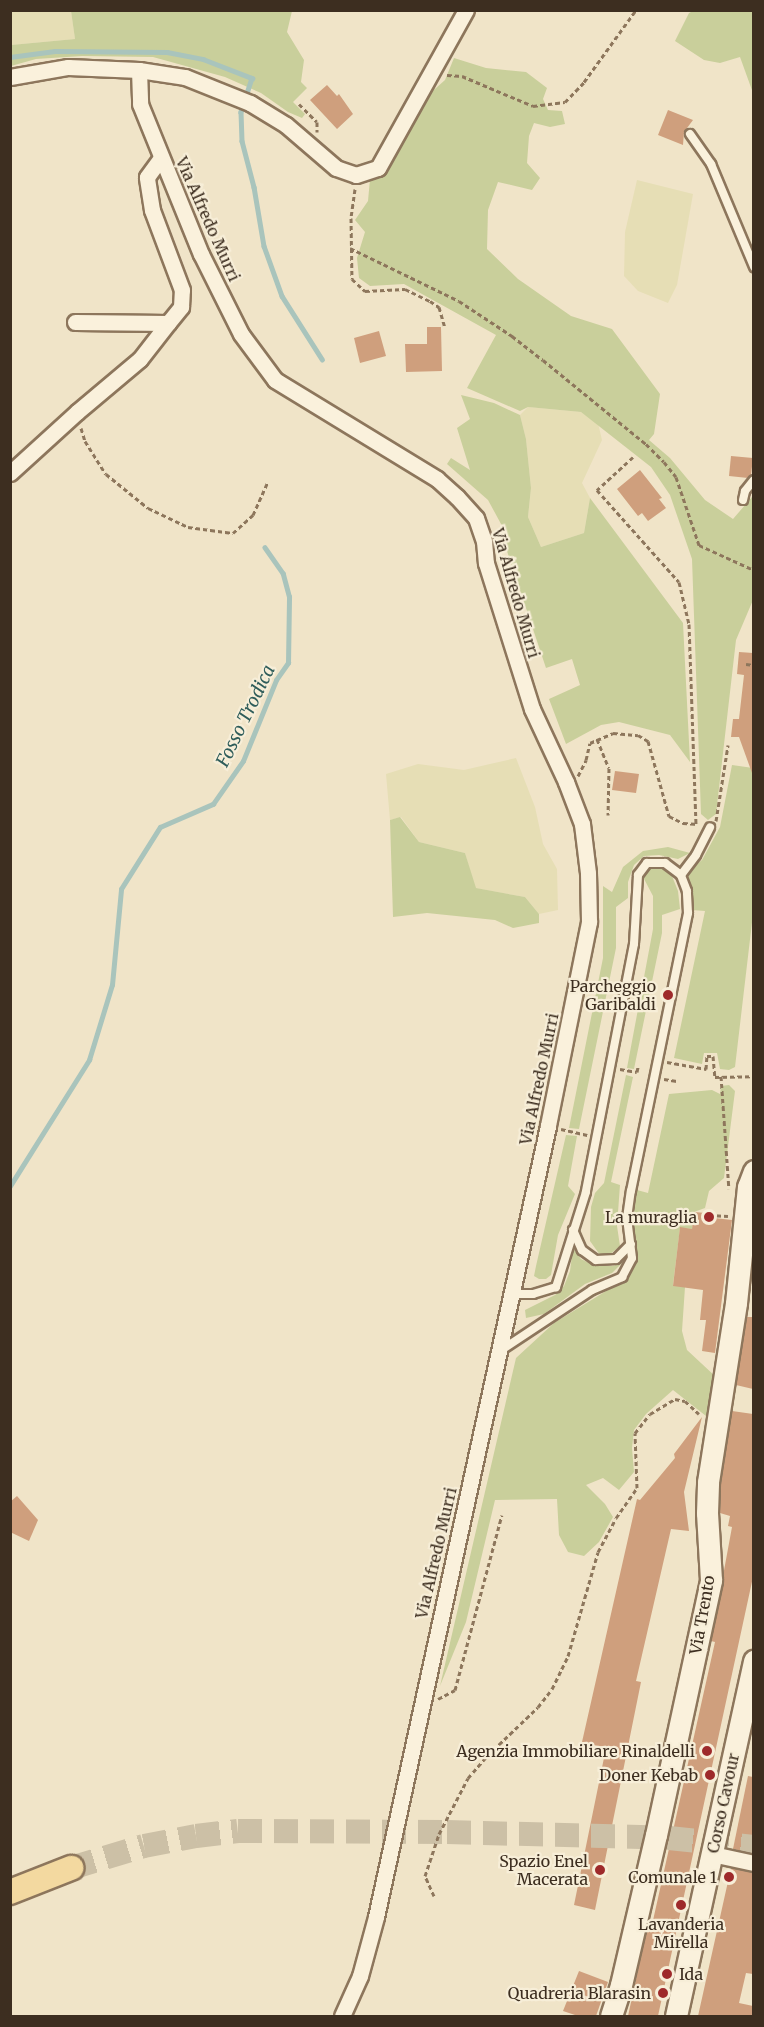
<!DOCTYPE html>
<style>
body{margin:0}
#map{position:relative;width:764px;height:2027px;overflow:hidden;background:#f0e4c8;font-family:Merriweather,serif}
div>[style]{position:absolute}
.farmland>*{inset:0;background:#e6deb5}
.green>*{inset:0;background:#c9cf9b}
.stream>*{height:4.5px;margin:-2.25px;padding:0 2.25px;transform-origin:2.25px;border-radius:2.25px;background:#a9c4bc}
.building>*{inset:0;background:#cf9f7d}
.primary-tunnel>*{height:24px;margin-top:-12px;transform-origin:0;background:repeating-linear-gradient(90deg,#ccc0a6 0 24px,transparent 0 36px)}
.path>*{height:3px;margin-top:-1.5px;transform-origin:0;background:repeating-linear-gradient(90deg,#8d765c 0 4.5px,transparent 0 7.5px)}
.roads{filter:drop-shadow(2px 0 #8d765c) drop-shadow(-2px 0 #8d765c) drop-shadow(0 2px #8d765c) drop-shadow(0 -2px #8d765c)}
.lane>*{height:8px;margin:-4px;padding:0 4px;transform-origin:4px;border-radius:4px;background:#faf1dc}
.street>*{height:15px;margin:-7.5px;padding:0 7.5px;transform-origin:7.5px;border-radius:7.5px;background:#faf1dc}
.secondary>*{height:21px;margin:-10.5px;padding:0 10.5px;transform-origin:10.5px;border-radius:10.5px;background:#faf1dc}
.primary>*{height:24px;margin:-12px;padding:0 12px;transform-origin:12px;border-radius:12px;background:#f3d9a0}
.dots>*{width:16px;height:16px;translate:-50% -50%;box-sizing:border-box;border:3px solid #f7eed8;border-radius:50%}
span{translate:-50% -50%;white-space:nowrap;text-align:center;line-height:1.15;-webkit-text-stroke:4.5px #f7eed8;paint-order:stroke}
.street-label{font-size:16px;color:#3d2e20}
.poi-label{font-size:16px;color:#3d2e20}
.right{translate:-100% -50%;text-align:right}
.left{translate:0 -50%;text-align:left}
.water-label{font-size:18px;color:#2f5d5a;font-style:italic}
.frame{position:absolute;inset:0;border:12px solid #3d2e20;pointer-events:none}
</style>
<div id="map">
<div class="farmland">
<i style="clip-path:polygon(10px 11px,71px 11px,75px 39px,11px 45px)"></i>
<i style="clip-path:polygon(637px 180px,693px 194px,677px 285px,668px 303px,638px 291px,624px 276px,625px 232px)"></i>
<i style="clip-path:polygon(528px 407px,581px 412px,598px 423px,602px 440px,582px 483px,590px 498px,584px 533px,541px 547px,528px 517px,531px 488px,526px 439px,520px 415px)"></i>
<i style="clip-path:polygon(516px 758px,535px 807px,543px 844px,557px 869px,558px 910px,539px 914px,525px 897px,475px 888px,465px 853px,419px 842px,401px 817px,390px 820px,386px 774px,418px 764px,464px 770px)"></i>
</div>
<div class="green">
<i style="clip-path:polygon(695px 10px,753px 11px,753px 93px,740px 57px,720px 63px,704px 60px,675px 41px,689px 13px)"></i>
<i style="clip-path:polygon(71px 11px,292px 11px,287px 32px,304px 60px,301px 82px,307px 88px,293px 102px,305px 114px,302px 118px,288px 112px,261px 93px,225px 77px,153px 57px,82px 56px,36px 59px,11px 66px,11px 45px,75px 39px)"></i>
<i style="clip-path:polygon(454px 58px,486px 68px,526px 72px,547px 88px,543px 99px,548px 110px,562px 111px,565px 124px,550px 127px,534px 123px,529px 136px,527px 163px,540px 178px,532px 190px,498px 182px,488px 210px,487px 249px,518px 279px,571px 316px,612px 329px,660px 394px,654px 434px,649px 440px,670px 458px,705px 500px,733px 519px,752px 497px,753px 500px,753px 600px,736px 640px,716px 814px,708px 820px,701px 814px,692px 559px,670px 495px,651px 467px,581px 412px,528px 407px,520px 411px,467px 388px,496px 335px,404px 284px,370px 286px,359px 278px,357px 258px,365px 232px,355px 220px,368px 201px,370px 179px,384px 166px,417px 105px,445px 80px)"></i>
<i style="clip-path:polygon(461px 395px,494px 403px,520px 415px,526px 439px,531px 488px,528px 517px,541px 547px,584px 533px,590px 498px,683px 623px,690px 762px,670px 735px,619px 722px,601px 725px,566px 744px,549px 699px,580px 685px,572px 659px,546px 668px,505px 545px,507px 535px,488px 500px,447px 464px,451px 458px,470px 470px,457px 428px,470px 419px)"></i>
<i style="clip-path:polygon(732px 765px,753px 768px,753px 914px,735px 1067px,729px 1070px,720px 1069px,717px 1053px,704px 1053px,702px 1064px,674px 1058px,705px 911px,692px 910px,688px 871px,702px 860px,720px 827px)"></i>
<i style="clip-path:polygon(400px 817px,419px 842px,465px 853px,476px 888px,525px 897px,539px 914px,539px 923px,513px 928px,495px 920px,427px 913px,393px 917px,390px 820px)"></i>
<i style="clip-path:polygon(668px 847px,690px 853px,678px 859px,659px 855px,644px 856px,634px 865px,628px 882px,628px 898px,616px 907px,616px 948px,579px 1129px,569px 1128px,603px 958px,603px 886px,612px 892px,623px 867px,643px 851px)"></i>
<i style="clip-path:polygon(649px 868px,664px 869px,672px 876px,678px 891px,680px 909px,662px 915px,662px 933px,634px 1069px,627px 1068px,653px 929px,653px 896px,643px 877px)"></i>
<i style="clip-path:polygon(626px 1075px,633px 1077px,611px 1182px,620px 1185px,617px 1226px,620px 1246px,609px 1255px,600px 1255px,590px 1241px,591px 1207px,595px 1193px,604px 1183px)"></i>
<i style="clip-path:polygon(729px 1085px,735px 1091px,724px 1178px,709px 1191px,705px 1208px,694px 1212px,692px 1229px,680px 1228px,673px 1285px,685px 1287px,682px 1331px,687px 1350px,716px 1377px,712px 1401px,706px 1416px,673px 1390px,646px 1414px,634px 1430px,632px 1448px,634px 1472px,619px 1490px,603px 1478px,586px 1485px,605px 1504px,613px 1517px,599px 1542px,584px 1556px,568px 1552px,559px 1535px,557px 1499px,495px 1500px,466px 1622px,440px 1686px,516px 1358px,554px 1323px,624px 1280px,636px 1259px,633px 1219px,637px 1190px,648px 1193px,669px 1094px,712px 1090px,720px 1094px,721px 1086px)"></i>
<i style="clip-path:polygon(566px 1135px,577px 1136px,568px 1186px,575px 1194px,558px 1235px,551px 1275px,546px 1279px,539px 1279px,534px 1276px,536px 1266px)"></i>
<i style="clip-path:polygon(573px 1248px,581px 1259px,595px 1266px,613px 1266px,623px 1262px,612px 1273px,585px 1284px,544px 1314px,526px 1318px,525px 1310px,555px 1295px,564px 1286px,570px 1271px)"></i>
</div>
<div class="stream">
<i style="left:10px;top:57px;width:45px;rotate:-7.6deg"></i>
<i style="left:55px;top:51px;width:112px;rotate:0.5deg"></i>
<i style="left:167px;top:52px;width:37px;rotate:11deg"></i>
<i style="left:203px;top:59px;width:53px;rotate:21.2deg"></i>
<i style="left:252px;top:78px;width:36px;rotate:108deg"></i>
<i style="left:241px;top:112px;width:29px;rotate:88deg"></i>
<i style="left:242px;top:141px;width:48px;rotate:75.4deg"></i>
<i style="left:254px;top:187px;width:60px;rotate:80.4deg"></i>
<i style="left:264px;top:246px;width:53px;rotate:70.2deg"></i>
<i style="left:282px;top:296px;width:75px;rotate:57.6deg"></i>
<i style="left:10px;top:1186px;width:149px;rotate:-57.9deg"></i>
<i style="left:89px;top:1060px;width:78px;rotate:-73deg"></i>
<i style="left:112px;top:985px;width:96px;rotate:-84.6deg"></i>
<i style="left:121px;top:889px;width:73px;rotate:-57.8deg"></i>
<i style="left:160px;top:827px;width:58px;rotate:-23.5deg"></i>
<i style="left:213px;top:804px;width:52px;rotate:-55.1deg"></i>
<i style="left:243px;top:761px;width:87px;rotate:-67.8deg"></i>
<i style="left:276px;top:680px;width:21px;rotate:-55deg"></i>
<i style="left:288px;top:663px;width:66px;rotate:-89.1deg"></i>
<i style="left:289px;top:597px;width:24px;rotate:-105deg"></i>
<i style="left:283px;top:574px;width:32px;rotate:-125deg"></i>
</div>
<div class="building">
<i style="clip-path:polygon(327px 85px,337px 96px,339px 94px,353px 114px,337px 129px,310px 100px)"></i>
<i style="clip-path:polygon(668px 110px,693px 120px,684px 132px,683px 145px,658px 135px)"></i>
<i style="clip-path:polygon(427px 327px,441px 327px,442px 371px,406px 372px,405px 344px,427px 344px)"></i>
<i style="clip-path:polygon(379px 331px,386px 356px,360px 363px,354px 338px)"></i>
<i style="clip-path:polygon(731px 456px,753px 458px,751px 475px,748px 478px,729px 476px)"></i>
<i style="clip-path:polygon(640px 470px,662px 498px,659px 499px,666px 508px,648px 521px,642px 513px,638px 516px,617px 489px)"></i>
<i style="clip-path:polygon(739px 652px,753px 653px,752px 773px,739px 737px,731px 737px,733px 719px,739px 719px,744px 675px,737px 674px)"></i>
<i style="clip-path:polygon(615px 771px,639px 774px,636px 793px,612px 790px)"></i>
<i style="clip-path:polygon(694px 1212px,706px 1213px,705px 1217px,732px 1220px,715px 1353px,702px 1351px,706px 1320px,700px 1320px,703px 1290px,673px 1286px,680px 1227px,692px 1229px)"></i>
<i style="clip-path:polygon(747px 1317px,753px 1317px,753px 1389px,736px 1385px)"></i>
<i style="clip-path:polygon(732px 1411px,753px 1414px,753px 1577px,658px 2016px,628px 2016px,648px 1924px,652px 1925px,715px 1642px,711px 1641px,732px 1527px,728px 1526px,730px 1516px,720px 1513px,721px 1483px)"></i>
<i style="clip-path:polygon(702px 1417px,684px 1492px,689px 1531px,671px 1529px,636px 1681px,641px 1682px,595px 1910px,574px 1905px,606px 1748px,582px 1742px,637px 1499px,640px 1500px,675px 1458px,674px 1454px)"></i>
<i style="clip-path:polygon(17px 1496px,38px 1520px,29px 1541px,10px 1532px,10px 1502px)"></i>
<i style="clip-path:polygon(748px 1776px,753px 1777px,753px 1853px,733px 1849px)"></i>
<i style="clip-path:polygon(731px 1868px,753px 1873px,753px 1974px,746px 1973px,739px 2003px,753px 2006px,753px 2016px,698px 2016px)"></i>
<i style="clip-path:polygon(579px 1971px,608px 1982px,596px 2016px,578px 2016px,563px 2011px)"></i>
</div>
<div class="primary-tunnel">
<i style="left:71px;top:1868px;width:76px;rotate:-16.8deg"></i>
<i style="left:144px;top:1846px;width:53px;rotate:-10.9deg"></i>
<i style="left:196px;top:1836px;width:42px;rotate:-6.8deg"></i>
<i style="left:238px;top:1831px;width:209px;rotate:0.3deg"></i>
<i style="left:447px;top:1832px;width:222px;rotate:1.5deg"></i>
<i style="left:669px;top:1838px;width:85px;rotate:6deg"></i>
</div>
<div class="path">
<i style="left:447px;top:75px;width:15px;rotate:4deg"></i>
<i style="left:462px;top:76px;width:77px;rotate:22.9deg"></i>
<i style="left:533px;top:106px;width:32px;rotate:-7deg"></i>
<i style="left:565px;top:102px;width:28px;rotate:-46deg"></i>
<i style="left:584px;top:82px;width:89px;rotate:-54.2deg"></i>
<i style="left:299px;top:104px;width:25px;rotate:45deg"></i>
<i style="left:317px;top:122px;width:10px;rotate:90deg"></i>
<i style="left:355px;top:189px;width:29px;rotate:98deg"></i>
<i style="left:351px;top:218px;width:61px;rotate:89.1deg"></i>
<i style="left:352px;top:279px;width:18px;rotate:43deg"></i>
<i style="left:365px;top:291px;width:40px;rotate:-2.9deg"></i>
<i style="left:405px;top:289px;width:28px;rotate:26deg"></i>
<i style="left:430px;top:301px;width:11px;rotate:34deg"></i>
<i style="left:439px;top:307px;width:22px;rotate:74deg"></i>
<i style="left:350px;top:248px;width:121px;rotate:25.9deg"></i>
<i style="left:459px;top:301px;width:64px;rotate:33.4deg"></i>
<i style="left:512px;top:336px;width:39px;rotate:38deg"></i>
<i style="left:543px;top:360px;width:133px;rotate:39.2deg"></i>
<i style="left:646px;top:444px;width:25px;rotate:45deg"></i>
<i style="left:664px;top:462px;width:19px;rotate:51deg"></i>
<i style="left:676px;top:477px;width:72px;rotate:71.3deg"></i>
<i style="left:699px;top:545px;width:60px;rotate:24.4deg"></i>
<i style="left:81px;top:428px;width:14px;rotate:73deg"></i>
<i style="left:85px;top:441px;width:39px;rotate:58deg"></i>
<i style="left:106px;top:474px;width:54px;rotate:39deg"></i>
<i style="left:148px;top:508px;width:44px;rotate:25.4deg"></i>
<i style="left:188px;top:527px;width:45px;rotate:7.6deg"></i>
<i style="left:233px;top:533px;width:27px;rotate:-42deg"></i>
<i style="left:253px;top:515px;width:35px;rotate:-66deg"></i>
<i style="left:633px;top:457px;width:49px;rotate:137.5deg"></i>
<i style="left:597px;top:490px;width:123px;rotate:48.3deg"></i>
<i style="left:679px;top:582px;width:43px;rotate:76.6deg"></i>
<i style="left:689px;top:624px;width:200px;rotate:88deg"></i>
<i style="left:746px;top:664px;width:8px;rotate:7deg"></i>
<i style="left:597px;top:739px;width:31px;rotate:68deg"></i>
<i style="left:609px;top:768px;width:47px;rotate:91.2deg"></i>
<i style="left:578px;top:776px;width:18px;rotate:-63deg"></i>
<i style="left:586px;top:760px;width:17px;rotate:-77deg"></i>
<i style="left:590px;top:743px;width:25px;rotate:-23deg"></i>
<i style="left:613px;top:733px;width:25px;rotate:5deg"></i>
<i style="left:638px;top:735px;width:12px;rotate:31deg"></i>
<i style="left:648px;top:741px;width:78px;rotate:74.4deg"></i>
<i style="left:669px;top:816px;width:16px;rotate:27deg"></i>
<i style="left:683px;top:823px;width:15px;rotate:4deg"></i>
<i style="left:716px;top:821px;width:77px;rotate:-81deg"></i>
<i style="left:667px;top:1062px;width:40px;rotate:10deg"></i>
<i style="left:706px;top:1069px;width:13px;rotate:-86deg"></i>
<i style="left:707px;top:1056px;width:6px"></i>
<i style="left:713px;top:1056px;width:21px;rotate:85deg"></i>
<i style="left:715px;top:1077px;width:39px;rotate:-1deg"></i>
<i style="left:620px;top:1069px;width:17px;rotate:10deg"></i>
<i style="left:637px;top:1072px;width:5px;rotate:-79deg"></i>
<i style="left:721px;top:1076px;width:113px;rotate:86deg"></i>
<i style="left:664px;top:1079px;width:13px;rotate:9deg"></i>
<i style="left:561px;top:1129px;width:27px;rotate:13deg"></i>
<i style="left:709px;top:1217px;width:2px;rotate:-90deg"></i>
<i style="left:709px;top:1215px;width:19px;rotate:3deg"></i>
<i style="left:438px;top:1699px;width:19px;rotate:-28deg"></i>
<i style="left:455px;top:1690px;width:181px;rotate:-75deg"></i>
<i style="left:434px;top:1896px;width:22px;rotate:-114deg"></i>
<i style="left:425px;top:1876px;width:44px;rotate:-71.6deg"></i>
<i style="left:439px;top:1834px;width:63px;rotate:-62.6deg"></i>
<i style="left:468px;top:1778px;width:30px;rotate:-49deg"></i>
<i style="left:488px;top:1755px;width:69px;rotate:-43.8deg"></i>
<i style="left:538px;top:1707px;width:23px;rotate:-52deg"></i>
<i style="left:552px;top:1689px;width:37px;rotate:-64deg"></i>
<i style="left:568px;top:1656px;width:108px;rotate:-73.9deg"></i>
<i style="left:598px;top:1552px;width:38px;rotate:-62deg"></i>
<i style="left:616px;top:1518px;width:37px;rotate:-55deg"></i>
<i style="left:637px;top:1488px;width:55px;rotate:-92.1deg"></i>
<i style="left:635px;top:1433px;width:24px;rotate:-52deg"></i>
<i style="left:650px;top:1414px;width:29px;rotate:-31deg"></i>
<i style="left:675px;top:1399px;width:10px;rotate:11deg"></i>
<i style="left:685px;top:1401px;width:19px;rotate:43deg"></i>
</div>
<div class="roads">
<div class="lane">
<i style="left:690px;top:134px;width:37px;rotate:55deg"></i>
<i style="left:711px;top:164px;width:112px;rotate:67.3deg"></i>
<i style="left:743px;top:500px;width:9px;rotate:-77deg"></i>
<i style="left:745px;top:491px;width:14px;rotate:-51deg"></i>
<i style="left:681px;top:875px;width:25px;rotate:-53deg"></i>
<i style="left:696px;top:855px;width:31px;rotate:-63deg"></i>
<i style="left:573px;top:1230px;width:22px;rotate:66deg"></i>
<i style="left:582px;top:1250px;width:17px;rotate:36deg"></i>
<i style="left:596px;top:1260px;width:20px;rotate:-3deg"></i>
<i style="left:616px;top:1259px;width:21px;rotate:-45deg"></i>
<i style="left:500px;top:1351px;width:110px;rotate:-33.5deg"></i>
<i style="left:592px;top:1290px;width:33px;rotate:-23deg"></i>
<i style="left:622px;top:1277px;width:21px;rotate:-62deg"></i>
<i style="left:632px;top:1258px;width:40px;rotate:-97.1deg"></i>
<i style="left:627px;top:1218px;width:27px;rotate:-82deg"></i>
<i style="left:631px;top:1191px;width:284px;rotate:-78.4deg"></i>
<i style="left:688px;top:913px;width:22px;rotate:-93deg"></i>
<i style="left:687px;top:891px;width:17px;rotate:-111deg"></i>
<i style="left:681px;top:875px;width:20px;rotate:-143deg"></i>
<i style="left:665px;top:863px;width:18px;rotate:180deg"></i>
<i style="left:647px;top:863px;width:15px;rotate:127deg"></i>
<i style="left:638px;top:875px;width:69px;rotate:93.3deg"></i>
<i style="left:634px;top:944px;width:253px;rotate:101deg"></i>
<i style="left:586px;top:1192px;width:100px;rotate:107.5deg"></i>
<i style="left:556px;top:1287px;width:24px;rotate:163deg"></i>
<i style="left:533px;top:1294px;width:21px;rotate:180deg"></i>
</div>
<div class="street">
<i style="left:139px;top:70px;width:34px;rotate:88deg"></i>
<i style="left:140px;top:104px;width:162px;rotate:67.9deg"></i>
<i style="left:201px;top:254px;width:89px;rotate:63.4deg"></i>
<i style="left:241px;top:334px;width:57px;rotate:53.5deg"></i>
<i style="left:275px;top:380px;width:190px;rotate:31.4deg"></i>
<i style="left:437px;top:479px;width:27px;rotate:42deg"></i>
<i style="left:457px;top:497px;width:28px;rotate:48deg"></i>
<i style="left:476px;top:518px;width:24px;rotate:71deg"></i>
<i style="left:484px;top:541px;width:22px;rotate:85deg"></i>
<i style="left:486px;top:563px;width:153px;rotate:72.5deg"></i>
<i style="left:532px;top:709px;width:81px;rotate:65deg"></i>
<i style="left:566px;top:782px;width:45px;rotate:69.1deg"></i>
<i style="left:582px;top:824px;width:49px;rotate:83deg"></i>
<i style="left:588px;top:873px;width:49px;rotate:88.8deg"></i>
<i style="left:589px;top:922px;width:208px;rotate:101.4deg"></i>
<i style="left:548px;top:1126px;width:809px;rotate:102.27deg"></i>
<i style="left:376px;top:1917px;width:61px;rotate:105.2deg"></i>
<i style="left:360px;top:1976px;width:44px;rotate:114.2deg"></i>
<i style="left:10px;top:77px;width:59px;rotate:-9.8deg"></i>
<i style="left:68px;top:67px;width:71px;rotate:2.4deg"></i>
<i style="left:139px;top:70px;width:47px;rotate:8.7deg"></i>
<i style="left:185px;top:77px;width:70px;rotate:21.8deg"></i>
<i style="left:250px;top:103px;width:42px;rotate:31.4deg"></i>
<i style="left:286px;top:125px;width:66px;rotate:40.7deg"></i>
<i style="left:336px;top:168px;width:21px;rotate:19deg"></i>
<i style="left:356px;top:175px;width:23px;rotate:-18deg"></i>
<i style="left:378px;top:168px;width:181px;rotate:-60.9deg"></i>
<i style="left:75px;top:322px;width:93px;rotate:0.6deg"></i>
<i style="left:168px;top:323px;width:21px;rotate:-51deg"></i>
<i style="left:181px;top:307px;width:17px;rotate:-87deg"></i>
<i style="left:182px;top:290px;width:85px;rotate:-110.6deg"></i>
<i style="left:152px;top:210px;width:33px;rotate:-99deg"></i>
<i style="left:147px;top:177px;width:24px;rotate:-54deg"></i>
<i style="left:10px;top:473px;width:91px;rotate:-42.3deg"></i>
<i style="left:77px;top:412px;width:82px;rotate:-40.1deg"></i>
<i style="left:140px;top:359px;width:46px;rotate:-52.1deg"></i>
<i style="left:712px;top:1854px;width:43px;rotate:12.1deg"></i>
</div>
<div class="secondary">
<i style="left:611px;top:2016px;width:33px;rotate:-72deg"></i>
<i style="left:621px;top:1985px;width:154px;rotate:-76.9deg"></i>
<i style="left:656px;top:1835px;width:261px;rotate:-77.8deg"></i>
<i style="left:711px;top:1580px;width:67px;rotate:-93.4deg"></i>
<i style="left:707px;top:1513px;width:31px;rotate:-88deg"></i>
<i style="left:708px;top:1482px;width:181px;rotate:-81.1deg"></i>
<i style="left:736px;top:1303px;width:117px;rotate:-84.1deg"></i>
<i style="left:748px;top:1187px;width:17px;rotate:-69deg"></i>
<i style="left:676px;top:2016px;width:364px;rotate:-77.6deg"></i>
</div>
<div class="primary">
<i style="left:10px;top:1892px;width:66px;rotate:-21.5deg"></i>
</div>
</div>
<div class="dots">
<i style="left:668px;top:995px;background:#9e2a2b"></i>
<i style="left:709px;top:1217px;background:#9e2a2b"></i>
<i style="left:707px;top:1751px;background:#9e2a2b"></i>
<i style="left:710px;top:1775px;background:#9e2a2b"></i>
<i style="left:600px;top:1870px;background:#9e2a2b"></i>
<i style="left:729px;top:1877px;background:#9e2a2b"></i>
<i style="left:681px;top:1905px;background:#9e2a2b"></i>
<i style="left:667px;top:1974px;background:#9e2a2b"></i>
<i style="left:663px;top:1993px;background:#9e2a2b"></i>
</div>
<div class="street-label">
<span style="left:208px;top:219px;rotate:66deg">Via Alfredo Murri</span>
<span style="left:516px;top:593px;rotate:74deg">Via Alfredo Murri</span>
<span style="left:539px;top:1079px;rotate:-78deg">Via Alfredo Murri</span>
<span style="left:436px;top:1553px;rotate:-77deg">Via Alfredo Murri</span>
<span style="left:702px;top:1615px;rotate:-80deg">Via Trento</span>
<span style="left:723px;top:1803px;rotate:-78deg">Corso Cavour</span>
</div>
<div class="poi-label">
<span class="right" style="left:656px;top:995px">Parcheggio<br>Garibaldi</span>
<span class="right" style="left:697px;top:1217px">La muraglia</span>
<span class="right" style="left:695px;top:1751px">Agenzia Immobiliare Rinaldelli</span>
<span class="right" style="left:698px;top:1775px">Doner Kebab</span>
<span class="right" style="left:588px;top:1870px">Spazio Enel<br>Macerata</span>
<span class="right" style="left:717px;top:1877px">Comunale 1</span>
<span style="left:681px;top:1933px">Lavanderia<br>Mirella</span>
<span class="left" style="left:679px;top:1974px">Ida</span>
<span class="right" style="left:651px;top:1993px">Quadreria Blarasin</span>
</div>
<div class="water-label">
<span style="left:246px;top:716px;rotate:-64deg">Fosso Trodica</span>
</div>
<div class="frame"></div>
</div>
